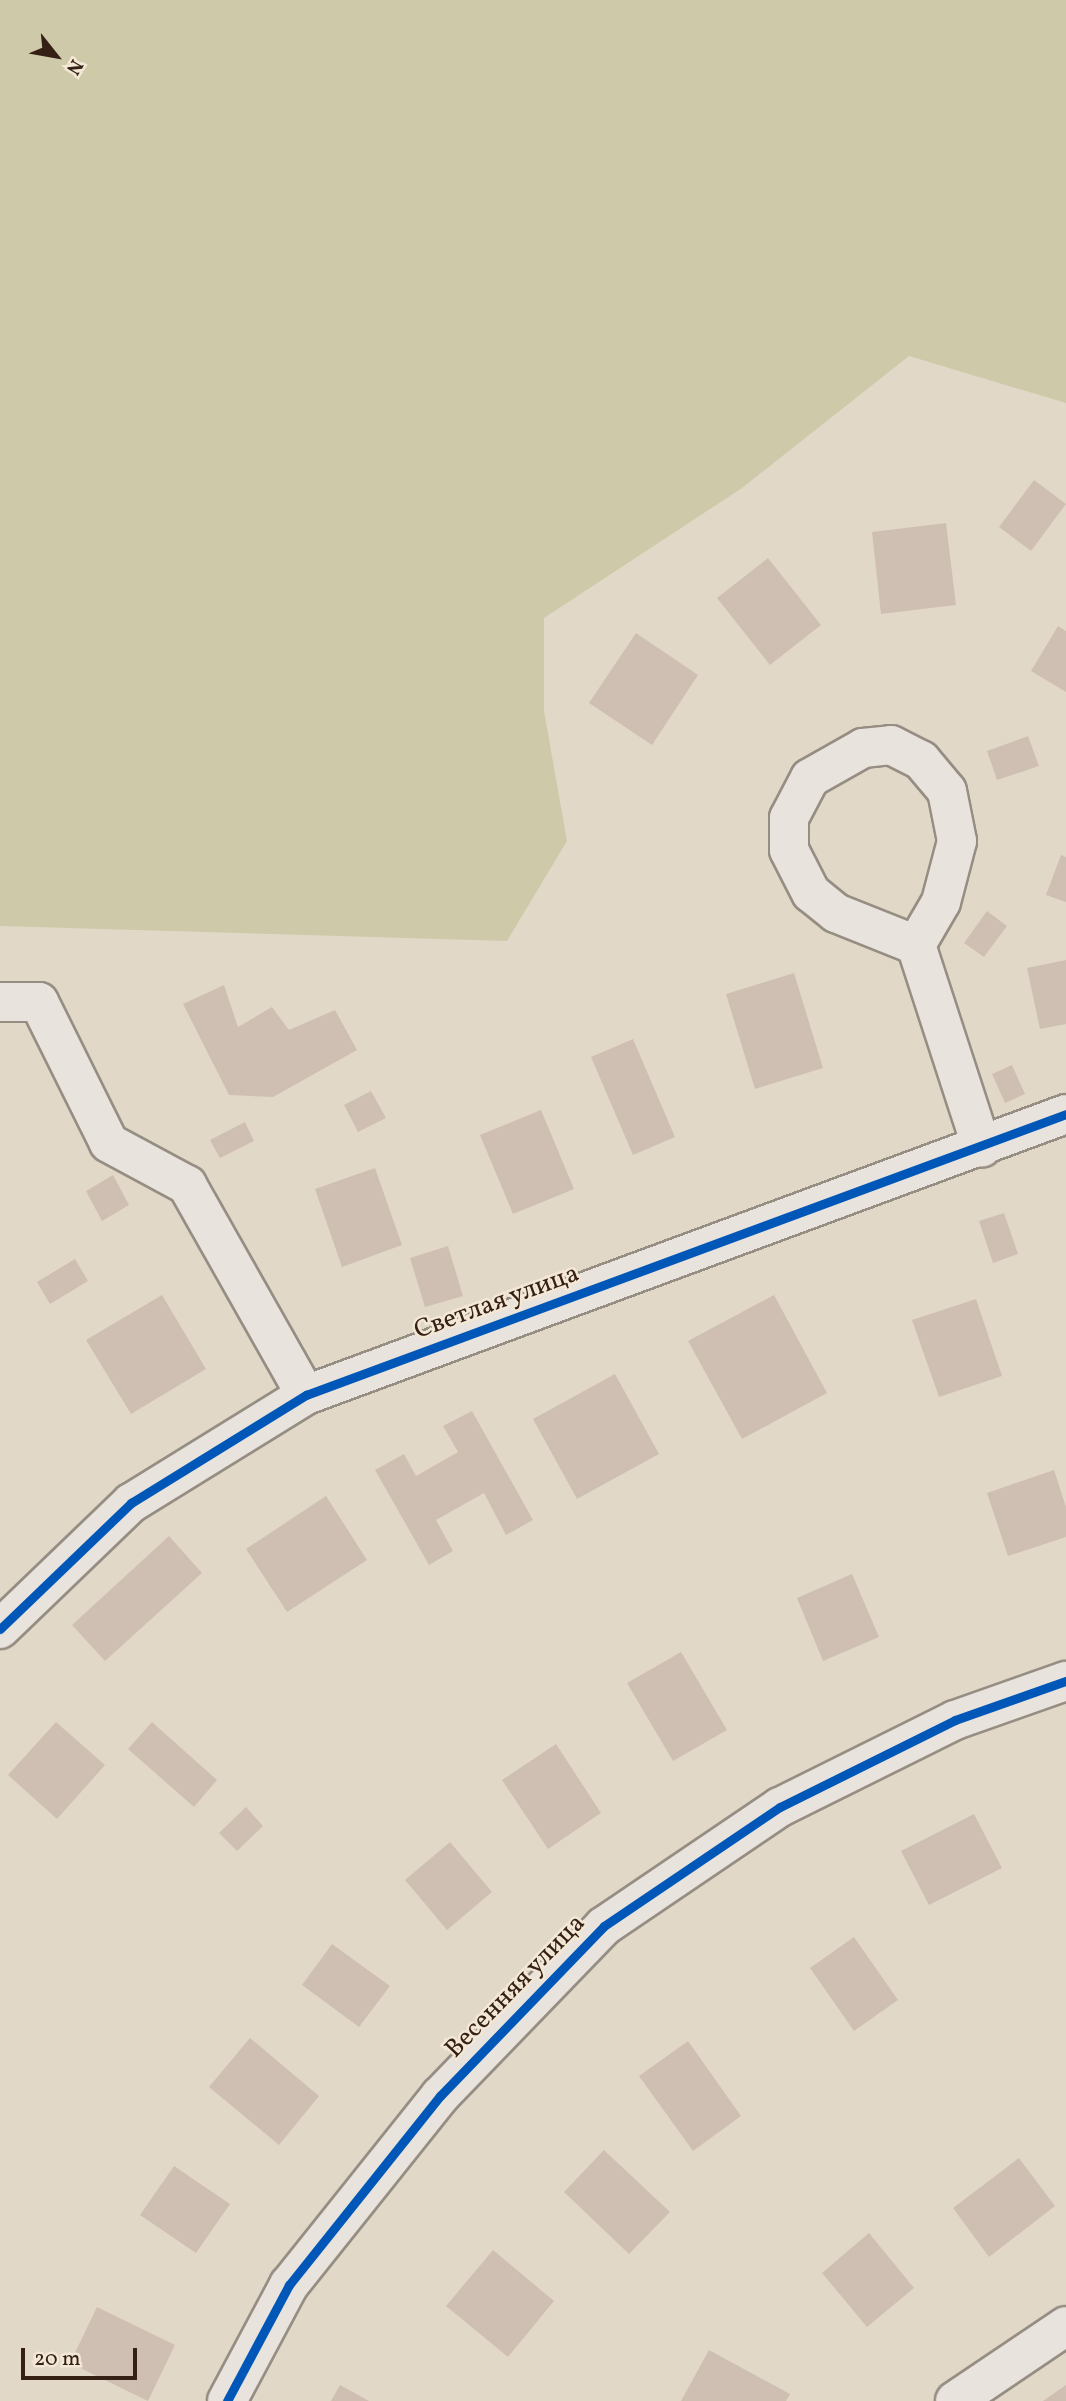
<!DOCTYPE html>
<meta charset="utf-8">
<style>
body{margin:0}
#map{position:relative;width:1066px;height:2401px;overflow:hidden;background:#e2d8c8;font-family:Vollkorn,serif}
div>[style]{position:absolute}
.green>*{inset:0;background:#cec9a8}
.building>*{inset:0;background:#cfbfb3}
.roads{filter:drop-shadow(2px 0 #968d83) drop-shadow(-2px 0 #968d83) drop-shadow(0 2px #968d83) drop-shadow(0 -2px #968d83)}
.minor>*{height:38px;margin:-19px;padding:0 19px;transform-origin:19px;border-radius:19px;background:#e8e3dc}
.cycleway>*{height:9px;margin:-4.5px;padding:0 4.5px;transform-origin:4.5px;border-radius:4.5px;background:#0057b8}
span{translate:-50% -50%;white-space:nowrap;text-align:center;line-height:1.15;-webkit-text-stroke:5px #f3e7d5;paint-order:stroke}
.street-label{font-size:26px;color:#352016}
.north{position:absolute;left:21px;top:21px;width:70px;height:70px;-webkit-text-stroke:5px #f3e7d5;paint-order:stroke;rotate:121deg;font-size:19px;font-weight:700;line-height:28px;text-align:center;color:#352016}
.north::after{content:'';display:block;margin:auto;width:24px;height:32px;background:#352016;clip-path:polygon(50% 0,100% 100%,50% 72%,0 100%)}
.scale{position:absolute;left:21px;top:2348px;width:116px;height:32px;box-sizing:border-box;border:4px solid #352016;border-top:0;padding-left:9px;font-size:21px;line-height:24px;white-space:nowrap;color:#352016;-webkit-text-stroke:5px #f3e7d5;paint-order:stroke}
</style>
<div id="map">
<div class="green">
<i style="clip-path:polygon(0 0,1066px 0,1066px 403px,909px 356px,742px 488px,544px 618px,544px 711px,567px 841px,507px 941px,0 926px)"></i>
</div>
<div class="building">
<i style="clip-path:polygon(1034px 480px,1066px 504px,1031px 551px,999px 527px)"></i>
<i style="clip-path:polygon(946px 523px,956px 605px,881px 614px,872px 532px)"></i>
<i style="clip-path:polygon(768px 558px,821px 625px,770px 665px,717px 598px)"></i>
<i style="clip-path:polygon(1058px 626px,1066px 631px,1066px 692px,1031px 671px)"></i>
<i style="clip-path:polygon(636px 633px,698px 675px,652px 745px,589px 703px)"></i>
<i style="clip-path:polygon(1028px 736px,1039px 766px,997px 780px,987px 751px)"></i>
<i style="clip-path:polygon(1061px 855px,1066px 857px,1066px 902px,1046px 895px)"></i>
<i style="clip-path:polygon(987px 911px,1007px 926px,984px 957px,964px 943px)"></i>
<i style="clip-path:polygon(1066px 960px,1066px 1024px,1040px 1029px,1027px 968px)"></i>
<i style="clip-path:polygon(794px 973px,823px 1068px,755px 1089px,726px 994px)"></i>
<i style="clip-path:polygon(224px 985px,238px 1027px,272px 1007px,289px 1030px,335px 1010px,357px 1050px,273px 1097px,229px 1095px,183px 1004px)"></i>
<i style="clip-path:polygon(633px 1039px,675px 1137px,633px 1155px,591px 1057px)"></i>
<i style="clip-path:polygon(1012px 1065px,1025px 1094px,1005px 1103px,992px 1074px)"></i>
<i style="clip-path:polygon(371px 1091px,386px 1118px,358px 1132px,344px 1105px)"></i>
<i style="clip-path:polygon(541px 1110px,574px 1189px,513px 1214px,480px 1135px)"></i>
<i style="clip-path:polygon(245px 1122px,254px 1141px,220px 1158px,210px 1140px)"></i>
<i style="clip-path:polygon(375px 1168px,402px 1245px,342px 1267px,315px 1189px)"></i>
<i style="clip-path:polygon(113px 1175px,129px 1205px,102px 1221px,86px 1191px)"></i>
<i style="clip-path:polygon(1004px 1213px,1018px 1254px,993px 1263px,979px 1221px)"></i>
<i style="clip-path:polygon(448px 1246px,463px 1296px,425px 1307px,410px 1258px)"></i>
<i style="clip-path:polygon(75px 1259px,88px 1281px,50px 1304px,37px 1282px)"></i>
<i style="clip-path:polygon(162px 1295px,206px 1369px,131px 1414px,86px 1340px)"></i>
<i style="clip-path:polygon(774px 1295px,827px 1393px,742px 1439px,688px 1341px)"></i>
<i style="clip-path:polygon(976px 1299px,1002px 1376px,939px 1397px,912px 1320px)"></i>
<i style="clip-path:polygon(615px 1374px,659px 1454px,577px 1499px,533px 1419px)"></i>
<i style="clip-path:polygon(472px 1411px,533px 1520px,506px 1535px,484px 1493px,436px 1520px,453px 1551px,429px 1565px,375px 1470px,404px 1454px,416px 1476px,458px 1452px,443px 1426px)"></i>
<i style="clip-path:polygon(1054px 1470px,1066px 1507px,1066px 1537px,1008px 1556px,987px 1493px)"></i>
<i style="clip-path:polygon(326px 1496px,367px 1560px,287px 1612px,246px 1549px)"></i>
<i style="clip-path:polygon(169px 1536px,202px 1573px,105px 1661px,72px 1625px)"></i>
<i style="clip-path:polygon(852px 1574px,879px 1637px,823px 1661px,797px 1598px)"></i>
<i style="clip-path:polygon(681px 1652px,727px 1730px,673px 1761px,627px 1683px)"></i>
<i style="clip-path:polygon(56px 1722px,105px 1765px,57px 1819px,8px 1775px)"></i>
<i style="clip-path:polygon(152px 1722px,217px 1780px,194px 1807px,128px 1749px)"></i>
<i style="clip-path:polygon(556px 1744px,601px 1813px,548px 1849px,502px 1780px)"></i>
<i style="clip-path:polygon(246px 1807px,263px 1826px,237px 1851px,219px 1833px)"></i>
<i style="clip-path:polygon(974px 1814px,1002px 1868px,929px 1905px,901px 1851px)"></i>
<i style="clip-path:polygon(450px 1842px,492px 1892px,447px 1930px,405px 1880px)"></i>
<i style="clip-path:polygon(854px 1937px,898px 2000px,854px 2031px,810px 1968px)"></i>
<i style="clip-path:polygon(332px 1944px,390px 1986px,359px 2027px,302px 1985px)"></i>
<i style="clip-path:polygon(250px 2038px,319px 2096px,279px 2145px,209px 2087px)"></i>
<i style="clip-path:polygon(688px 2041px,741px 2116px,693px 2151px,639px 2076px)"></i>
<i style="clip-path:polygon(604px 2150px,670px 2212px,629px 2254px,564px 2192px)"></i>
<i style="clip-path:polygon(1019px 2158px,1055px 2206px,989px 2257px,953px 2208px)"></i>
<i style="clip-path:polygon(174px 2166px,230px 2204px,196px 2253px,140px 2215px)"></i>
<i style="clip-path:polygon(869px 2233px,914px 2288px,867px 2327px,822px 2273px)"></i>
<i style="clip-path:polygon(493px 2250px,554px 2301px,508px 2357px,446px 2306px)"></i>
<i style="clip-path:polygon(97px 2307px,175px 2345px,148px 2401px,70px 2363px)"></i>
<i style="clip-path:polygon(709px 2350px,790px 2394px,786px 2401px,681px 2401px)"></i>
<i style="clip-path:polygon(340px 2385px,369px 2401px,331px 2401px)"></i>
<i style="clip-path:polygon(1066px 2385px,1066px 2401px,1043px 2401px)"></i>
</div>
<div class="roads">
<div class="minor">
<i style="left:916px;top:945px;width:86px;rotate:-158.2deg"></i>
<i style="left:836px;top:913px;width:32px;rotate:-141deg"></i>
<i style="left:811px;top:893px;width:48px;rotate:-117.1deg"></i>
<i style="left:789px;top:850px;width:32px;rotate:-90deg"></i>
<i style="left:789px;top:818px;width:45px;rotate:-62.3deg"></i>
<i style="left:810px;top:778px;width:61px;rotate:-29.5deg"></i>
<i style="left:863px;top:748px;width:28px;rotate:-6deg"></i>
<i style="left:891px;top:745px;width:34px;rotate:27deg"></i>
<i style="left:921px;top:760px;width:40px;rotate:50deg"></i>
<i style="left:947px;top:791px;width:51px;rotate:78.7deg"></i>
<i style="left:957px;top:841px;width:63px;rotate:104.7deg"></i>
<i style="left:941px;top:902px;width:50px;rotate:120.2deg"></i>
<i style="left:916px;top:945px;width:213px;rotate:72deg"></i>
<i style="left:0;top:1002px;width:39px"></i>
<i style="left:39px;top:1002px;width:157px;rotate:63.6deg"></i>
<i style="left:109px;top:1143px;width:89px;rotate:28.3deg"></i>
<i style="left:187px;top:1185px;width:241px;rotate:60.5deg"></i>
<i style="left:0;top:1629px;width:182px;rotate:-43.9deg"></i>
<i style="left:131px;top:1503px;width:206px;rotate:-31.7deg"></i>
<i style="left:306px;top:1395px;width:810px;rotate:-20.29deg"></i>
<i style="left:227px;top:2401px;width:132px;rotate:-61.9deg"></i>
<i style="left:289px;top:2285px;width:242px;rotate:-51.4deg"></i>
<i style="left:440px;top:2096px;width:236px;rotate:-46deg"></i>
<i style="left:604px;top:1926px;width:212px;rotate:-34.1deg"></i>
<i style="left:780px;top:1807px;width:195px;rotate:-26.4deg"></i>
<i style="left:955px;top:1720px;width:118px;rotate:-19.4deg"></i>
<i style="left:955px;top:2401px;width:134px;rotate:-34deg"></i>
</div>
</div>
<div class="cycleway">
<i style="left:0;top:1629px;width:182px;rotate:-43.9deg"></i>
<i style="left:131px;top:1503px;width:206px;rotate:-31.7deg"></i>
<i style="left:306px;top:1395px;width:810px;rotate:-20.29deg"></i>
<i style="left:227px;top:2401px;width:132px;rotate:-61.9deg"></i>
<i style="left:289px;top:2285px;width:242px;rotate:-51.4deg"></i>
<i style="left:440px;top:2096px;width:236px;rotate:-46deg"></i>
<i style="left:604px;top:1926px;width:212px;rotate:-34.1deg"></i>
<i style="left:780px;top:1807px;width:195px;rotate:-26.4deg"></i>
<i style="left:955px;top:1720px;width:118px;rotate:-19.4deg"></i>
</div>
<div class="street-label">
<span style="left:497px;top:1303px;rotate:-20deg">Светлая улица</span>
<span style="left:516px;top:1987px;rotate:-46deg">Весенняя улица</span>
</div>
<div class="north">N</div>
<div class="scale">20 m</div>
</div>
